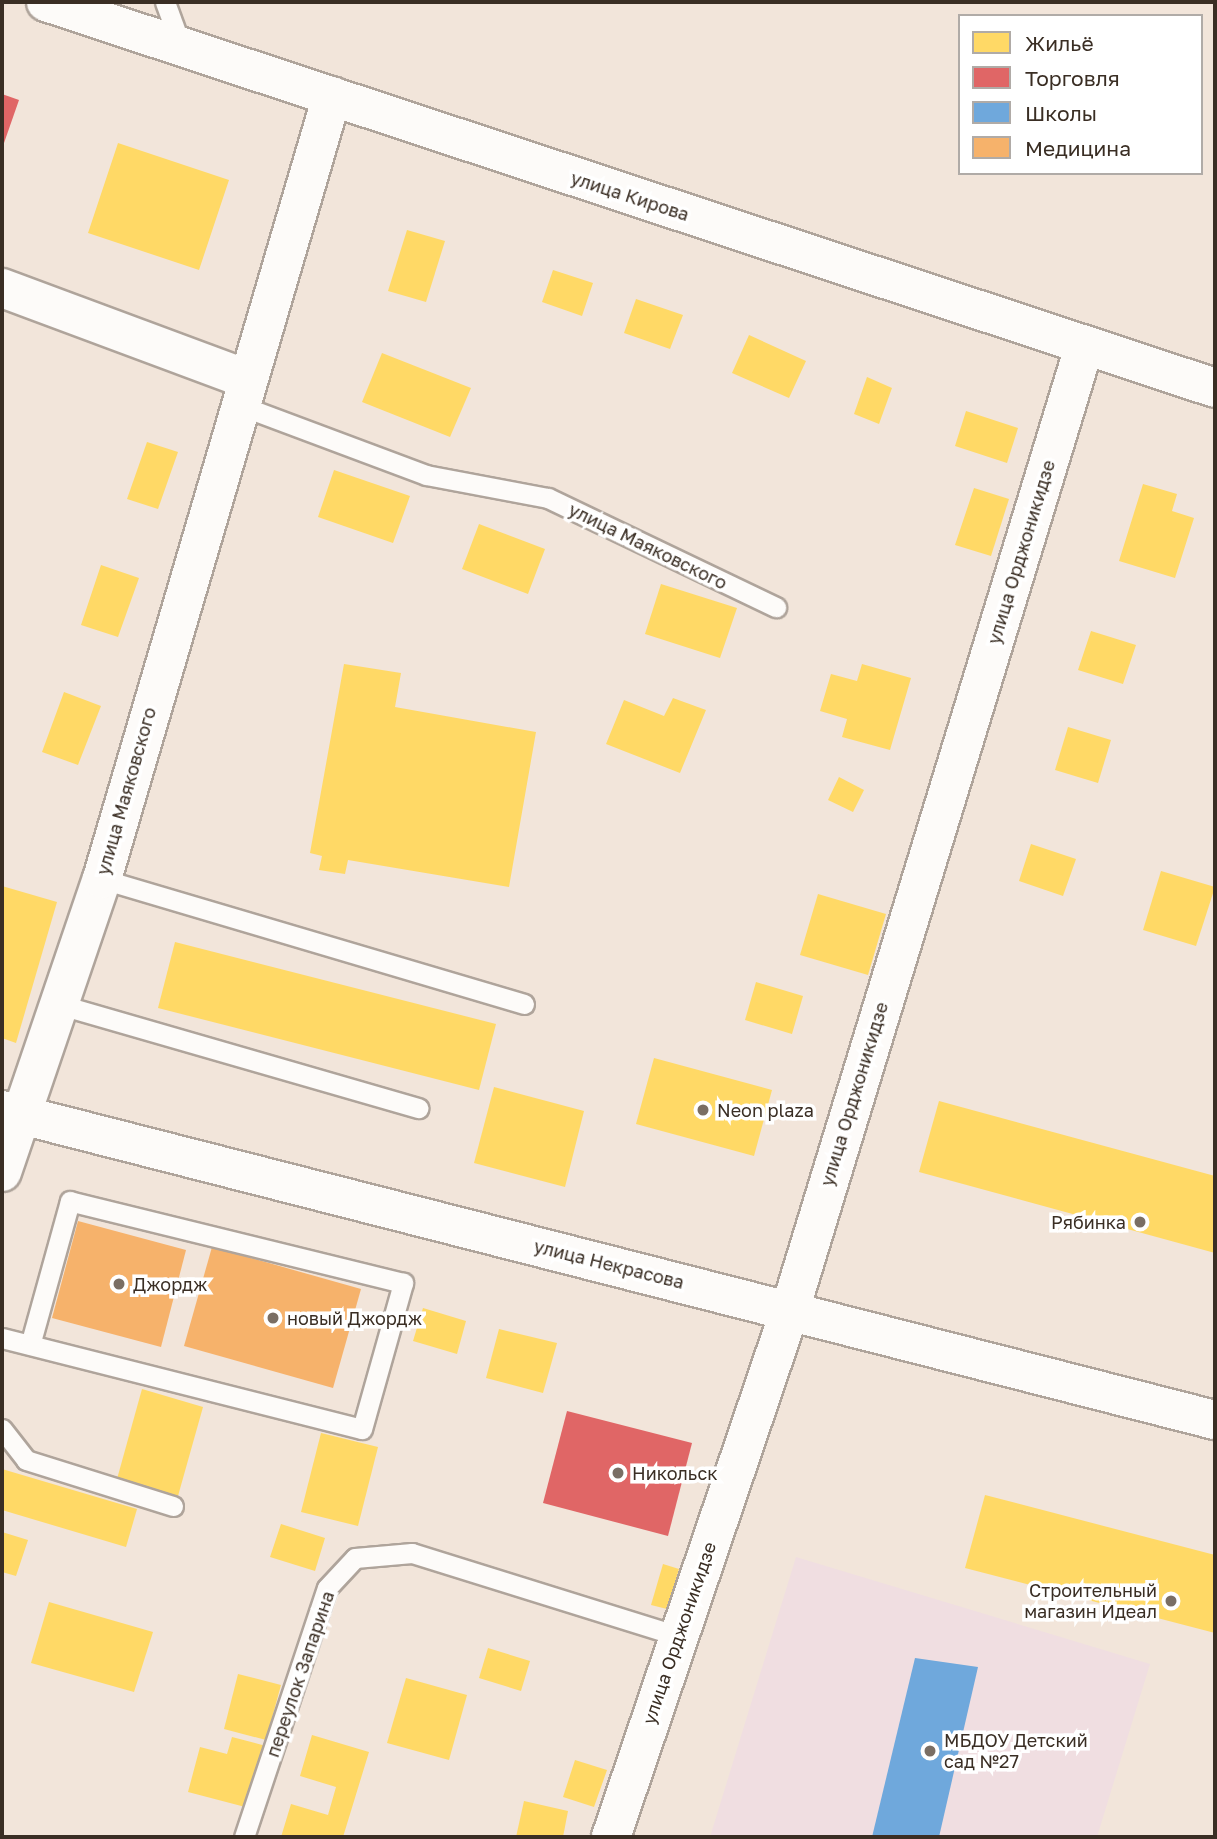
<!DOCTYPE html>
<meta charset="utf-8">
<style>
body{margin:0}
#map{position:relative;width:1217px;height:1839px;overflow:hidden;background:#f2e5da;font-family:"Golos Text",sans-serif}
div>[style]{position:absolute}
.education>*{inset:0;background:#f0dee1}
.homes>*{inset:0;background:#ffd966}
.shops>*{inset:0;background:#e06666}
.schools>*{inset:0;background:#6fa8dc}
.health>*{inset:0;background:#f6b26b}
.roads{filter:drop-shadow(2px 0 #afa49b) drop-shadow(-2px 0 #afa49b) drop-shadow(0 2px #afa49b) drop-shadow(0 -2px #afa49b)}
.service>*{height:19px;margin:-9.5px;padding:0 9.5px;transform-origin:9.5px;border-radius:9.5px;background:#fdfbf9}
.minor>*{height:38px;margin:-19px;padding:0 19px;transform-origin:19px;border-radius:19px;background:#fdfbf9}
.trunk>*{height:38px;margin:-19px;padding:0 19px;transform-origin:19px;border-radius:19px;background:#fdfbf9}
.dots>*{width:19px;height:19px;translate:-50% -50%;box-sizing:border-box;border:4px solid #fff;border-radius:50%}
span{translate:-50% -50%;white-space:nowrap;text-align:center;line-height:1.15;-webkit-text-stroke:7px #fff;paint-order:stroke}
.street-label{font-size:18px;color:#3a2e24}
.poi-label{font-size:18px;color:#3a2e24}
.left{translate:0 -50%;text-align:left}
.right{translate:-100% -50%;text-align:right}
.frame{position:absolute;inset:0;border:4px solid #3a2e24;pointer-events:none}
.legend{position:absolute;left:958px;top:14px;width:245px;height:161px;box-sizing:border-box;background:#fff;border:2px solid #b0aba7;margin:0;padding:9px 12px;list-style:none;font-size:21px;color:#3a2e24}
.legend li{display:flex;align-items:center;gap:14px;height:35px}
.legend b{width:35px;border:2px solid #b0aba7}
</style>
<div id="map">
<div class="education">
<i style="clip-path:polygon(796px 1557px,1150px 1664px,1097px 1837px,710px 1837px)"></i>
</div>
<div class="homes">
<i style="clip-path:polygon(118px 143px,229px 180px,199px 270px,88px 233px)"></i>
<i style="clip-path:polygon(407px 230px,445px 241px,426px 302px,388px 291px)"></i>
<i style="clip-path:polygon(553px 270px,593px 283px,582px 316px,542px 302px)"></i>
<i style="clip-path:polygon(636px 299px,683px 315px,670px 349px,624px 333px)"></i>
<i style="clip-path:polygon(749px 335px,806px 361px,789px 398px,732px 373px)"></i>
<i style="clip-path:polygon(382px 353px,471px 388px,450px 437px,362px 402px)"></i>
<i style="clip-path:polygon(867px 377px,892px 388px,879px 424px,854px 414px)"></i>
<i style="clip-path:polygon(966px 411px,1018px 428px,1007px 463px,955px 446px)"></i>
<i style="clip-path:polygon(147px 442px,178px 452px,158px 509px,127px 499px)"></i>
<i style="clip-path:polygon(334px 470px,410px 496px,393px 543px,318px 517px)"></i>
<i style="clip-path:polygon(1143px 484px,1177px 494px,1172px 511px,1194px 518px,1175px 578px,1119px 561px)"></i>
<i style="clip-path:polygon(974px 488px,1009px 499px,991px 556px,955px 545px)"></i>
<i style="clip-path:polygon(479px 524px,545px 549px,528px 594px,462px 569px)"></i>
<i style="clip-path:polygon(101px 565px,139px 578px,118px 637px,81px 625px)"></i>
<i style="clip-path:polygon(661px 584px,737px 608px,720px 658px,645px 634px)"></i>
<i style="clip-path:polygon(1091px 631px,1136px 645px,1123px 684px,1078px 670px)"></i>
<i style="clip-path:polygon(344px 664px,401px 673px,395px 707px,536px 732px,509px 887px,348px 860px,345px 874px,319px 870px,322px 856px,310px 853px)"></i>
<i style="clip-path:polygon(862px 664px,911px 678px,890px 750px,842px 737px,847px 719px,820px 711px,831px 674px,857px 681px)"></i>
<i style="clip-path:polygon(64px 692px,101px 706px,78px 765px,42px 752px)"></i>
<i style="clip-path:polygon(673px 698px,706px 710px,680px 773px,606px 744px,624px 700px,664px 716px)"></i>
<i style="clip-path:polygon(1068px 727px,1111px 740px,1098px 783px,1055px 770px)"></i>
<i style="clip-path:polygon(839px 777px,864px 790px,853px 812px,828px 800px)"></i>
<i style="clip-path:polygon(1031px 844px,1076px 859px,1063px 896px,1019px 881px)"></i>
<i style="clip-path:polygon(1161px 871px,1215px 887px,1196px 946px,1143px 930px)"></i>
<i style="clip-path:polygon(2px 886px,57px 902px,16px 1043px,2px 1038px)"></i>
<i style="clip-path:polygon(818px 894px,886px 914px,868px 975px,800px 955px)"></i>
<i style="clip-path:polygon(175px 942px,496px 1024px,479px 1090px,158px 1008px)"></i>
<i style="clip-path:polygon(756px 982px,803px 996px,792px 1034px,745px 1020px)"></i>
<i style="clip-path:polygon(654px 1058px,772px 1090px,754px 1156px,636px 1124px)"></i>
<i style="clip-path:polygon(494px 1087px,584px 1111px,565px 1187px,474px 1163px)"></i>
<i style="clip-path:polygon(939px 1101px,1215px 1176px,1215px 1253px,919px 1172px)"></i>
<i style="clip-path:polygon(423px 1308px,466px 1321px,457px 1354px,413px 1341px)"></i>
<i style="clip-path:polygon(499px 1329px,557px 1343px,543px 1393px,486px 1378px)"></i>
<i style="clip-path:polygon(142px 1389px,203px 1407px,178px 1496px,117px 1479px)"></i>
<i style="clip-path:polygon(321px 1433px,378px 1447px,358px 1526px,301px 1512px)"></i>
<i style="clip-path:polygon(2px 1469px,137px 1509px,126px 1547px,2px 1510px)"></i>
<i style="clip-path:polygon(985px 1495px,1215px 1555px,1215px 1633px,965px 1568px)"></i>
<i style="clip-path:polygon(281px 1524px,325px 1538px,315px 1571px,270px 1557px)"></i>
<i style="clip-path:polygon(2px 1532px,28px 1540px,16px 1576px,2px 1572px)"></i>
<i style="clip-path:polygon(663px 1564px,679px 1569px,667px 1609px,651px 1605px)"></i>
<i style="clip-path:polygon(49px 1602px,153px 1632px,134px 1692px,31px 1663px)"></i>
<i style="clip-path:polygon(488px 1648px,530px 1661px,521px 1691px,479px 1678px)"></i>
<i style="clip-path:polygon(238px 1674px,281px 1685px,266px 1740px,224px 1729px)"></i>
<i style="clip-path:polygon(406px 1678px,467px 1695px,449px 1760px,387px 1743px)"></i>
<i style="clip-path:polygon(312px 1735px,369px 1752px,343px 1837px,281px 1837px,291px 1804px,328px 1815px,336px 1787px,300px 1776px)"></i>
<i style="clip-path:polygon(232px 1737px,266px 1746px,249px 1808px,188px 1792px,200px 1747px,227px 1754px)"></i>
<i style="clip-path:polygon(575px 1760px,607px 1770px,594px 1807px,563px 1797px)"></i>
<i style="clip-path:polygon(524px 1801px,568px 1811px,563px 1837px,516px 1837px)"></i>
</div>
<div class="shops">
<i style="clip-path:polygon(2px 94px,19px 100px,4px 143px,2px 142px)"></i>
<i style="clip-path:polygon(567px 1411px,692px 1443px,668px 1536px,543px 1503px)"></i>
</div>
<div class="schools">
<i style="clip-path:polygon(915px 1658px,978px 1667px,939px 1837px,872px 1837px)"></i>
</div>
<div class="health">
<i style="clip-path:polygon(78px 1221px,186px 1250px,161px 1347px,52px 1318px)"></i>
<i style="clip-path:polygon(212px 1247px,361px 1289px,333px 1388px,184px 1346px)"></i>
</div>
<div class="roads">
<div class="service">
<i style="left:165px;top:2px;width:44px;rotate:69.9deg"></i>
<i style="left:239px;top:405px;width:200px;rotate:20.5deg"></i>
<i style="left:426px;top:475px;width:124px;rotate:10.7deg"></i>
<i style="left:548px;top:498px;width:253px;rotate:25.6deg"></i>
<i style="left:102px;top:879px;width:440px;rotate:16.5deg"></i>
<i style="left:61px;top:1005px;width:372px;rotate:16.1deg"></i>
<i style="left:2px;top:1338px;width:371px;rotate:14.2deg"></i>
<i style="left:362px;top:1429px;width:152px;rotate:-74.3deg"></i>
<i style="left:403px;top:1283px;width:343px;rotate:-166.2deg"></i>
<i style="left:70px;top:1201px;width:149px;rotate:105.5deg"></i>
<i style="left:2px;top:1429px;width:39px;rotate:52deg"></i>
<i style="left:26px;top:1460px;width:154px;rotate:17.4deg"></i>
<i style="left:244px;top:1837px;width:262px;rotate:-71.6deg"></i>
<i style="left:327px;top:1588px;width:41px;rotate:-47deg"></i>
<i style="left:355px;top:1558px;width:57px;rotate:-5deg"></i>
<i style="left:412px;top:1553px;width:279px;rotate:17.3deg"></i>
</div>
<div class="minor">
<i style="left:2px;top:288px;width:261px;rotate:20.4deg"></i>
<i style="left:2px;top:1172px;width:310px;rotate:-71.2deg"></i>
<i style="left:102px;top:879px;width:816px;rotate:-73.63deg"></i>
<i style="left:611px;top:1837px;width:557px;rotate:-71.24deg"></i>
<i style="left:790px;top:1310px;width:1007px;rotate:-73.02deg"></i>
</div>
<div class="trunk">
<i style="left:46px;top:2px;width:1231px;rotate:18.27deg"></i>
<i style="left:2px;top:1110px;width:1252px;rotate:14.34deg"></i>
</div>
</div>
<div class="dots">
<i style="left:703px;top:1110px;background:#7a6e64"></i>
<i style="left:1140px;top:1222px;background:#7a6e64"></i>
<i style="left:119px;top:1284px;background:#7a6e64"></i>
<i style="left:273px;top:1318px;background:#7a6e64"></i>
<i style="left:618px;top:1473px;background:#7a6e64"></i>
<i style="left:1171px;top:1601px;background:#7a6e64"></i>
<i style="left:930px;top:1751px;background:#7a6e64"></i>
</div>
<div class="street-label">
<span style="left:630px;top:196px;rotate:18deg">улица Кирова</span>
<span style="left:648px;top:546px;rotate:26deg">улица Маяковского</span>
<span style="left:1021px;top:552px;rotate:-73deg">улица Орджоникидзе</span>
<span style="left:126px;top:791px;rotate:-74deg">улица Маяковского</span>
<span style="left:854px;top:1094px;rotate:-73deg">улица Орджоникидзе</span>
<span style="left:609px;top:1264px;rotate:14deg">улица Некрасова</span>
<span style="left:679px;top:1633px;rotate:-71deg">улица Орджоникидзе</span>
<span style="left:300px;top:1674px;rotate:-71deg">переулок Запарина</span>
</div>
<div class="poi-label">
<span class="left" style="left:717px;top:1110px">Neon plaza</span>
<span class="right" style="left:1126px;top:1222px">Рябинка</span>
<span class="left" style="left:133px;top:1284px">Джордж</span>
<span class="left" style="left:287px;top:1318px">новый Джордж</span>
<span class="left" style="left:632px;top:1473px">Никольск</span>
<span class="right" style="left:1157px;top:1601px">Строительный<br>магазин Идеал</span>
<span class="left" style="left:944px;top:1751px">МБДОУ Детский<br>сад №27</span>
</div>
<div class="frame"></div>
<ul class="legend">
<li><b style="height:19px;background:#ffd966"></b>Жильё</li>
<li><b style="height:19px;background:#e06666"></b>Торговля</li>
<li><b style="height:19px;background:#6fa8dc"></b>Школы</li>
<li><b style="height:19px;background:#f6b26b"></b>Медицина</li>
</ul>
</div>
